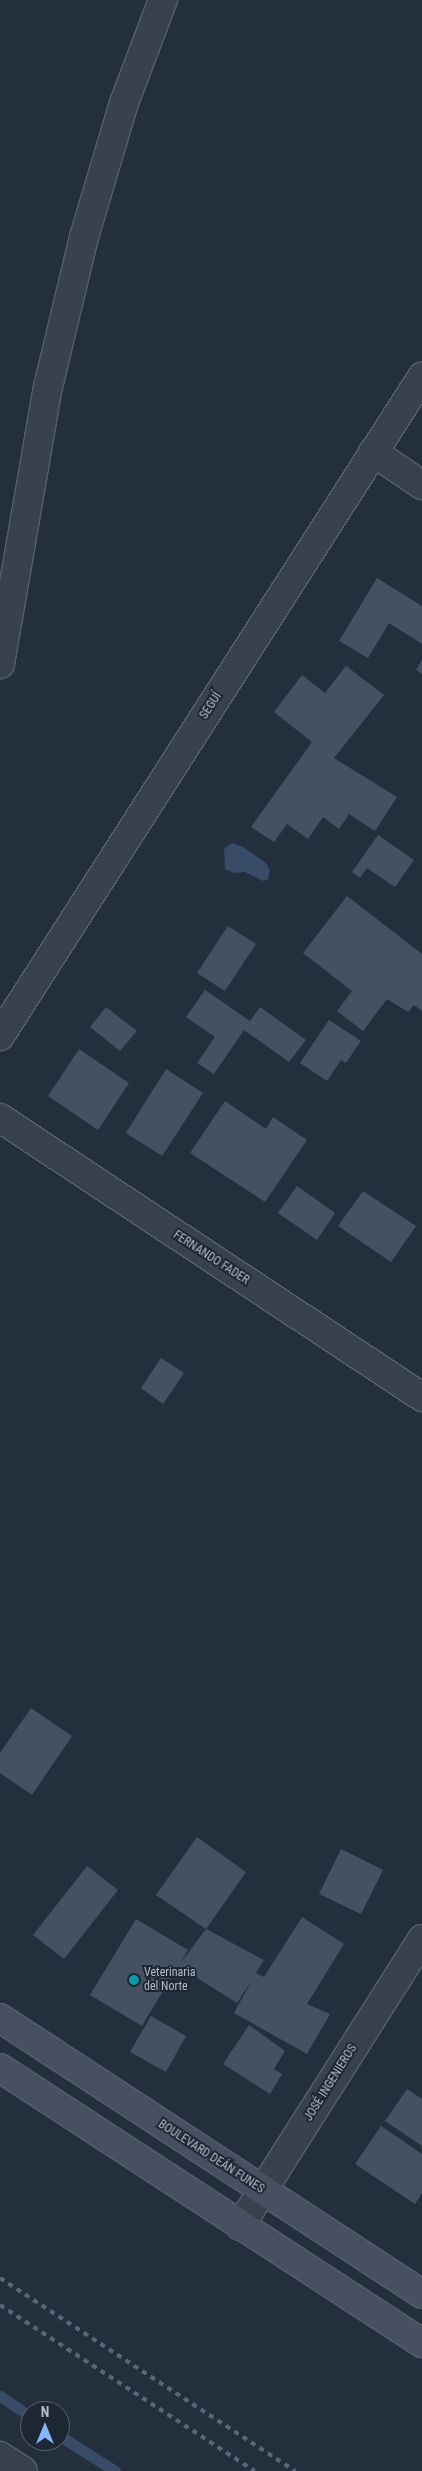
<!DOCTYPE html>
<meta charset="utf-8">
<style>
body{margin:0}
#map{position:relative;width:422px;height:2471px;overflow:hidden;background:#242f3e;font-family:"Roboto Condensed",sans-serif}
div>[style]{position:absolute}
.water>*{inset:0;background:#394c67}
.stream>*{height:11px;margin:-5.5px;padding:0 5.5px;transform-origin:5.5px;border-radius:5.5px;background:#394c67}
.building>*{inset:0;background:#455162}
.roads{filter:drop-shadow(1px 0 #565f6c) drop-shadow(-1px 0 #565f6c) drop-shadow(0 1px #565f6c) drop-shadow(0 -1px #565f6c)}
.minor>*{height:28px;margin:-14px;padding:0 14px;transform-origin:14px;border-radius:14px;background:#38414e}
.tertiary>*{height:28px;margin:-14px;padding:0 14px;transform-origin:14px;border-radius:14px;background:#38414e}
.secondary>*{height:28px;margin:-14px;padding:0 14px;transform-origin:14px;border-radius:14px;background:#465061}
.rail>*{height:4px;margin-top:-2px;transform-origin:0;background:repeating-linear-gradient(90deg,#5a6575 0 5px,transparent 0 10px)}
.dots>*{width:14px;height:14px;translate:-50% -50%;box-sizing:border-box;border:2px solid #1d2633;border-radius:50%}
span{translate:-50% -50%;white-space:nowrap;text-align:center;line-height:1.15;-webkit-text-stroke:4px #1d2633;paint-order:stroke}
.street-label{font-size:12px;color:#b4bcc9}
.poi-label{font-size:12px;color:#b4bcc9}
.left{translate:0 -50%;text-align:left}
.north{position:absolute;left:20px;top:2401px;width:50px;height:50px;box-sizing:border-box;background:#1d2633;border:1px solid #59626f;border-radius:50%;rotate:0deg;font-size:14px;font-weight:700;line-height:20px;text-align:center;color:#b4bcc9}
.north::after{content:'';display:block;margin:auto;width:18px;height:22px;background:#8ab4f8;clip-path:polygon(50% 0,100% 100%,50% 72%,0 100%)}
</style>
<div id="map">
<div class="water">
<i style="clip-path:polygon(232px 843px,243px 847px,266px 863px,270px 871px,268px 879px,263px 881px,245px 872px,234px 873px,225px 869px,224px 849px)"></i>
</div>
<div class="stream">
<i style="left:0;top:2396px;width:36px;rotate:34deg"></i>
<i style="left:60px;top:2436px;width:65px;rotate:32.5deg"></i>
</div>
<div class="building">
<i style="clip-path:polygon(377px 578px,422px 606px,422px 644px,389px 623px,368px 658px,339px 641px)"></i>
<i style="clip-path:polygon(422px 660px,422px 674px,416px 670px)"></i>
<i style="clip-path:polygon(346px 666px,384px 695px,334px 758px,397px 797px,375px 831px,349px 814px,339px 829px,323px 817px,308px 839px,287px 824px,274px 842px,251px 827px,312px 742px,274px 712px,302px 675px,325px 693px)"></i>
<i style="clip-path:polygon(378px 835px,414px 860px,395px 887px,367px 868px,360px 878px,352px 872px)"></i>
<i style="clip-path:polygon(347px 896px,422px 954px,422px 1011px,414px 1005px,408px 1012px,387px 999px,363px 1031px,337px 1011px,352px 991px,303px 953px)"></i>
<i style="clip-path:polygon(228px 926px,256px 944px,225px 991px,197px 973px)"></i>
<i style="clip-path:polygon(205px 990px,250px 1021px,260px 1007px,306px 1040px,289px 1062px,244px 1030px,214px 1074px,197px 1063px,215px 1037px,186px 1017px)"></i>
<i style="clip-path:polygon(106px 1007px,137px 1031px,120px 1051px,90px 1027px)"></i>
<i style="clip-path:polygon(329px 1020px,361px 1041px,346px 1063px,341px 1060px,327px 1081px,300px 1063px)"></i>
<i style="clip-path:polygon(79px 1049px,129px 1083px,98px 1130px,48px 1096px)"></i>
<i style="clip-path:polygon(166px 1069px,203px 1093px,162px 1156px,126px 1133px)"></i>
<i style="clip-path:polygon(225px 1101px,266px 1129px,273px 1117px,307px 1140px,265px 1202px,190px 1153px)"></i>
<i style="clip-path:polygon(297px 1186px,335px 1213px,317px 1240px,278px 1213px)"></i>
<i style="clip-path:polygon(363px 1191px,416px 1226px,391px 1262px,338px 1226px)"></i>
<i style="clip-path:polygon(161px 1358px,184px 1373px,163px 1404px,141px 1388px)"></i>
<i style="clip-path:polygon(31px 1708px,72px 1736px,32px 1795px,0 1773px,0 1753px)"></i>
<i style="clip-path:polygon(197px 1837px,246px 1872px,206px 1929px,156px 1895px)"></i>
<i style="clip-path:polygon(341px 1849px,383px 1870px,361px 1914px,319px 1894px)"></i>
<i style="clip-path:polygon(87px 1866px,118px 1890px,64px 1959px,33px 1935px)"></i>
<i style="clip-path:polygon(302px 1917px,344px 1944px,307px 2004px,330px 2014px,307px 2054px,234px 2013px,252px 1980px,237px 2003px,178px 1966px,142px 2026px,90px 1995px,136px 1919px,188px 1950px,180px 1964px,206px 1929px,264px 1960px,256px 1973px,264px 1977px)"></i>
<i style="clip-path:polygon(151px 2016px,186px 2036px,166px 2072px,130px 2052px)"></i>
<i style="clip-path:polygon(249px 2025px,285px 2051px,274px 2069px,282px 2074px,270px 2094px,223px 2064px)"></i>
<i style="clip-path:polygon(407px 2089px,422px 2099px,422px 2146px,385px 2121px)"></i>
<i style="clip-path:polygon(381px 2126px,422px 2154px,422px 2193px,415px 2204px,355px 2164px)"></i>
</div>
<div class="roads">
<div class="minor">
<i style="left:373px;top:452px;width:59px;rotate:34deg"></i>
<i style="left:0;top:664px;width:281px;rotate:-80.2deg"></i>
<i style="left:48px;top:387px;width:154px;rotate:-76.5deg"></i>
<i style="left:84px;top:237px;width:140px;rotate:-73.4deg"></i>
<i style="left:124px;top:103px;width:110px;rotate:-69.3deg"></i>
<i style="left:0;top:1036px;width:783px;rotate:-57.37deg"></i>
<i style="left:0;top:1118px;width:506px;rotate:33.47deg"></i>
<i style="left:240px;top:2226px;width:340px;rotate:-57.6deg"></i>
</div>
<div class="tertiary">
<i style="left:0;top:2456px;width:27px;rotate:33deg"></i>
</div>
<div class="secondary">
<i style="left:0;top:2018px;width:504px;rotate:33.19deg"></i>
<i style="left:0;top:2068px;width:504px;rotate:33.09deg"></i>
</div>
</div>
<div class="rail">
<i style="left:0;top:2278px;width:353px;rotate:33.2deg"></i>
<i style="left:0;top:2305px;width:304px;rotate:33.1deg"></i>
</div>
<div class="dots">
<i style="left:134px;top:1980px;background:#0f9aa8"></i>
</div>
<div class="street-label">
<span style="left:211px;top:706px;rotate:-57deg">SEGUÍ</span>
<span style="left:211px;top:1258px;rotate:33deg">FERNANDO FADER</span>
<span style="left:331px;top:2083px;rotate:-58deg">JOSÉ INGENIEROS</span>
<span style="left:211px;top:2157px;rotate:33deg">BOULEVARD DEÁN FUNES</span>
</div>
<div class="poi-label">
<span class="left" style="left:144px;top:1980px">Veterinaria<br>del Norte</span>
</div>
<div class="north">N</div>
</div>
